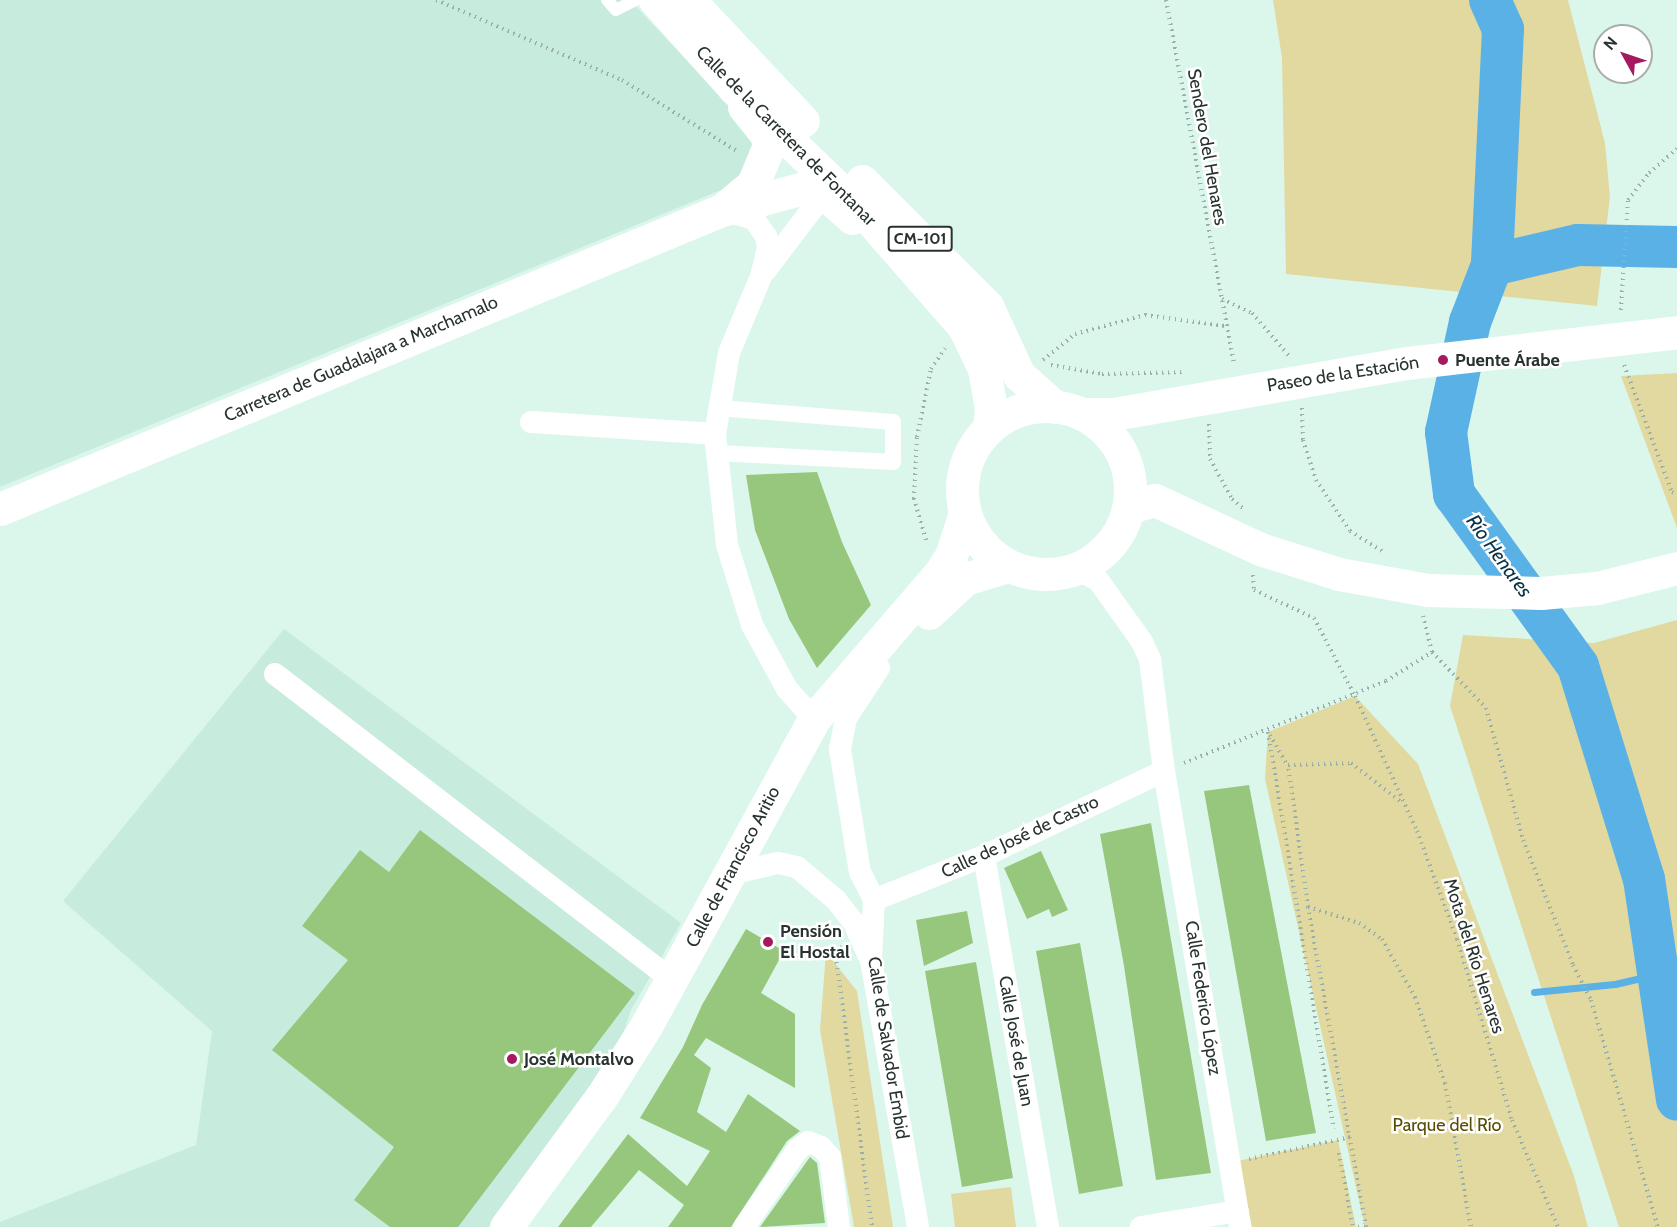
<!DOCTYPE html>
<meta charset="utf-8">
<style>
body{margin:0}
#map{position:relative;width:1677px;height:1227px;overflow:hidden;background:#dbf7ec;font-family:Cabin,sans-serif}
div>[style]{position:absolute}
.built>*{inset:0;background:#c7ecde}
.green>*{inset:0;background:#e1d9a0}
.stream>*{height:7px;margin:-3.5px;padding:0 3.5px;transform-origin:3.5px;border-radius:3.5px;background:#5ab1e6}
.river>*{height:42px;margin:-21px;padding:0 21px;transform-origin:21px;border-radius:21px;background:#5ab1e6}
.building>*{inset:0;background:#97c77c}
.path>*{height:4px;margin-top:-2px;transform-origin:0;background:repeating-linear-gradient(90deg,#99afa7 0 1.5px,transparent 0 6px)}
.service>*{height:12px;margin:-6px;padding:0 6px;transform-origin:6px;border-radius:6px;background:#fff}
.pedestrian>*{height:16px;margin:-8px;padding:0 8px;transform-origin:8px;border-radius:8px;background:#fff}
.minor>*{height:22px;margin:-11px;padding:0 11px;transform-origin:11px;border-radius:11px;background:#fff}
.secondary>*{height:33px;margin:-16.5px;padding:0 16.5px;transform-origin:16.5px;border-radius:16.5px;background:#fff}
.secondary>.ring{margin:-16.5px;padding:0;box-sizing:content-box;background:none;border:33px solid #fff;border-radius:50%}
.primary>*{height:33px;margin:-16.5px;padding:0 16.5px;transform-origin:16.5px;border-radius:16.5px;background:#fff}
.dots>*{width:16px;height:16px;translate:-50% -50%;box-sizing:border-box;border:3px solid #fff;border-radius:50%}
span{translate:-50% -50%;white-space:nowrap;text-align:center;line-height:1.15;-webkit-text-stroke:5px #fff;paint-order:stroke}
.shield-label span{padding:2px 4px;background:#fff;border:2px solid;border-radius:4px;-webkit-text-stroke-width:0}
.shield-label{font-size:16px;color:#28332f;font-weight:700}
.street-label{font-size:18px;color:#28332f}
.poi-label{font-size:18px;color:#28332f;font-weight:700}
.left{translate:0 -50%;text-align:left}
.park-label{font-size:18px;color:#584e03}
.water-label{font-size:20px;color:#0b3247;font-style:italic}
.north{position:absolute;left:1593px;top:24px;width:60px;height:60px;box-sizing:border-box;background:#fff;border:2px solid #a9adac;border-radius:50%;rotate:310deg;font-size:16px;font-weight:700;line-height:24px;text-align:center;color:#28332f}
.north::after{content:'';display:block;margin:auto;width:21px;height:27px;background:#a5195e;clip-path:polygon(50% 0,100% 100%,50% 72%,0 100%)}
</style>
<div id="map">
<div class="built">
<i style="clip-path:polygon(0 0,630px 0,733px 110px,756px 145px,746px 172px,726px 188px,0 487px)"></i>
<i style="clip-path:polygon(284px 629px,681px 923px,631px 1010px,602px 1096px,506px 1227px,0 1227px,0 1222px,196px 1145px,212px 1031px,63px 901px)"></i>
</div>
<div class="green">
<i style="clip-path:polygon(1273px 0,1568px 0,1605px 143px,1610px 197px,1597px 306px,1286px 274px,1282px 58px)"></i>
<i style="clip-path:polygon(1677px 373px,1677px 528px,1621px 376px)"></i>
<i style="clip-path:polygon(1677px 620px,1677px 1227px,1619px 1227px,1450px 706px,1463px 635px,1594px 643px)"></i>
<i style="clip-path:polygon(1355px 696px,1418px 764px,1574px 1176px,1588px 1227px,1365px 1227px,1265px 779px,1268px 732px)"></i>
<i style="clip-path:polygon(826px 952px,857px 991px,893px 1227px,854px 1227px,820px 1030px)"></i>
<i style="clip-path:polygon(1338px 1140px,1356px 1227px,1252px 1227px,1238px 1161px)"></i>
<i style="clip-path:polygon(1011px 1187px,1016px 1227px,955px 1227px,951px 1194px)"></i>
</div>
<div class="stream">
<i style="left:1534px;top:992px;width:81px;rotate:-5.6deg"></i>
<i style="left:1615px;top:984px;width:44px;rotate:-13.1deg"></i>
</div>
<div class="river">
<i style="left:1490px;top:0;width:32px;rotate:66deg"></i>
<i style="left:1503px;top:29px;width:236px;rotate:92.7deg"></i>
<i style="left:1492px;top:265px;width:61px;rotate:111.1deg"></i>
<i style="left:1470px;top:322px;width:113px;rotate:102.3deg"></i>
<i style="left:1446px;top:432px;width:63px;rotate:82.6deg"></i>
<i style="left:1454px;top:494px;width:212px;rotate:54.2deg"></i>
<i style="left:1578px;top:666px;width:223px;rotate:72.8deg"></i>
<i style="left:1644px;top:879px;width:223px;rotate:81.5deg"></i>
<i style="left:1492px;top:265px;width:88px;rotate:-13.1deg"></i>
<i style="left:1578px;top:245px;width:99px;rotate:1.2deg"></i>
</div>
<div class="building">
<i style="clip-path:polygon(817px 472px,842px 542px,871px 605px,817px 668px,789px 619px,755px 530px,746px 475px)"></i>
<i style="clip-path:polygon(1249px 785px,1316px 1133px,1266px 1141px,1204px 791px)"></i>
<i style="clip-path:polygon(1151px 823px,1211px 1173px,1156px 1180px,1124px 966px,1100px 834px)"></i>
<i style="clip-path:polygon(420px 830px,635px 993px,458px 1227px,390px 1227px,354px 1200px,394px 1147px,272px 1050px,348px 960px,302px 926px,360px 850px,389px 872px)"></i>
<i style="clip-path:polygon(1041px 851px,1068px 910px,1052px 917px,1049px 909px,1027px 919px,1004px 868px)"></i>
<i style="clip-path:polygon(967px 911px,973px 943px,924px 966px,916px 920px)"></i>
<i style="clip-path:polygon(746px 929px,784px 951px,761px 993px,795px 1014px,795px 1088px,706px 1038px,694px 1055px,711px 1068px,697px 1112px,726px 1132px,748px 1094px,800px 1131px,787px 1141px,731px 1227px,668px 1227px,684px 1205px,639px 1170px,591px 1227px,558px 1227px,628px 1134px,687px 1186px,710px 1151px,640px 1118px,683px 1047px,702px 1005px)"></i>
<i style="clip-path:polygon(1080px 943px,1123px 1186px,1079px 1194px,1036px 951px)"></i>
<i style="clip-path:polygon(976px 962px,1013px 1178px,962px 1187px,925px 971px)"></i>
<i style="clip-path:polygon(810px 1157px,817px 1163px,825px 1223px,760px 1227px)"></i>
</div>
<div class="path">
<i style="left:436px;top:0;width:202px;rotate:23.3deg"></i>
<i style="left:622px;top:80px;width:135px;rotate:31.7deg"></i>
<i style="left:1166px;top:0;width:371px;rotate:79.4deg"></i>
<i style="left:1222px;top:299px;width:33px;rotate:25deg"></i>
<i style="left:1252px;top:313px;width:58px;rotate:49.2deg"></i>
<i style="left:1621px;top:310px;width:110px;rotate:-86.4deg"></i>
<i style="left:1628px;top:200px;width:34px;rotate:-52deg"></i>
<i style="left:1649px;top:173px;width:37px;rotate:-41deg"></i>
<i style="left:1043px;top:360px;width:41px;rotate:-39.1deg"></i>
<i style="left:1075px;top:334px;width:73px;rotate:-15.2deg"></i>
<i style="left:1145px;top:315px;width:81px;rotate:7.8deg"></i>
<i style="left:1051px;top:365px;width:52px;rotate:10deg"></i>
<i style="left:1102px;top:374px;width:82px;rotate:-1.4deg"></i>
<i style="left:1624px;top:365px;width:136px;rotate:69.3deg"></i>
<i style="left:1672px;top:492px;width:5px;rotate:22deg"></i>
<i style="left:1302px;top:408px;width:32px;rotate:88deg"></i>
<i style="left:1303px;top:440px;width:42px;rotate:72deg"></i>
<i style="left:1316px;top:480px;width:61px;rotate:56.3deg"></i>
<i style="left:1350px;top:531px;width:39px;rotate:32deg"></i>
<i style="left:1209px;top:424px;width:35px;rotate:88deg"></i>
<i style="left:1210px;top:459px;width:46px;rotate:61.2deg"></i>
<i style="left:1232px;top:499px;width:17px;rotate:40deg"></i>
<i style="left:926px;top:540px;width:43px;rotate:-106.3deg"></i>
<i style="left:914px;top:499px;width:62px;rotate:-87.2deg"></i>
<i style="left:917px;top:437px;width:69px;rotate:-78.4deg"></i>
<i style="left:931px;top:369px;width:25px;rotate:-56deg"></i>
<i style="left:1253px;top:575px;width:15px;rotate:86deg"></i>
<i style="left:1254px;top:590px;width:66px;rotate:25deg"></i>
<i style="left:1314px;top:618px;width:88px;rotate:62.3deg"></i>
<i style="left:1355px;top:696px;width:149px;rotate:65.3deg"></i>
<i style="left:1417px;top:831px;width:115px;rotate:69.7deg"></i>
<i style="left:1457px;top:939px;width:189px;rotate:73.1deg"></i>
<i style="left:1512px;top:1120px;width:116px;rotate:66.7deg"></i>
<i style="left:1432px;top:652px;width:78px;rotate:46deg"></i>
<i style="left:1486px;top:708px;width:137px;rotate:74.3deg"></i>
<i style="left:1523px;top:840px;width:135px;rotate:68.2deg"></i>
<i style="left:1573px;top:965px;width:39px;rotate:63deg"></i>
<i style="left:1591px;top:1000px;width:237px;rotate:73.6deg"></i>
<i style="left:1268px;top:732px;width:402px;rotate:80.6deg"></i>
<i style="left:1270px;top:735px;width:34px;rotate:60deg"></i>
<i style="left:1184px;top:763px;width:218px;rotate:-22.1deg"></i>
<i style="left:1386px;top:681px;width:54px;rotate:-32.2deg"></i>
<i style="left:1432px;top:652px;width:37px;rotate:-104deg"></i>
<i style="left:1308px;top:907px;width:53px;rotate:17.4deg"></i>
<i style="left:1359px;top:923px;width:28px;rotate:35deg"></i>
<i style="left:1382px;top:939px;width:67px;rotate:60.4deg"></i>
<i style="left:1415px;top:997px;width:91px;rotate:70.8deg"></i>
<i style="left:1445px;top:1083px;width:146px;rotate:79.8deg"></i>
<i style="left:842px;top:947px;width:8px;rotate:157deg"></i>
<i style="left:835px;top:950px;width:279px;rotate:82.4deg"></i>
<i style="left:1339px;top:1153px;width:75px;rotate:79.3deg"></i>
<i style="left:1249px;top:1159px;width:104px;rotate:-12.2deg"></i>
<i style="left:1358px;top:1227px;width:7px;rotate:-16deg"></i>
<i style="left:1366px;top:1227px;width:325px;rotate:-100.3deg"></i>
<i style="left:1308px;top:907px;width:143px;rotate:-98deg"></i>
<i style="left:1288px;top:765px;width:63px;rotate:-1.8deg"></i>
<i style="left:1351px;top:763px;width:63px;rotate:38deg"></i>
</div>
<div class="service">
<i style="left:607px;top:0;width:13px;rotate:48deg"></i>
<i style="left:616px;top:10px;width:22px;rotate:-27deg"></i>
</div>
<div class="pedestrian">
<i style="left:717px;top:453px;width:176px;rotate:2.9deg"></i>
<i style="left:893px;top:462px;width:40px;rotate:-90deg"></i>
<i style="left:893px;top:422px;width:175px;rotate:-175.4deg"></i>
</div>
<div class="minor">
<i style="left:723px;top:210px;width:32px;rotate:16deg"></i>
<i style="left:754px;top:219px;width:21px;rotate:55deg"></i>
<i style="left:766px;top:236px;width:11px;rotate:80deg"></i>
<i style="left:768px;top:247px;width:28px;rotate:103deg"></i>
<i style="left:762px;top:274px;width:86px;rotate:112.7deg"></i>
<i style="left:729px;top:353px;width:82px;rotate:99.8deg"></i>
<i style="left:715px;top:434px;width:112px;rotate:83.8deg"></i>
<i style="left:727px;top:545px;width:84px;rotate:72.6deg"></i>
<i style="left:752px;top:625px;width:73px;rotate:61.3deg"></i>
<i style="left:787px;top:689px;width:40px;rotate:48deg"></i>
<i style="left:765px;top:271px;width:96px;rotate:-52.7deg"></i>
<i style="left:531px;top:422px;width:184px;rotate:3.7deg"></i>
<i style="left:1075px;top:568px;width:26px;rotate:28deg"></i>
<i style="left:1098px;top:580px;width:76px;rotate:54.6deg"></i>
<i style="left:1142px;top:642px;width:19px;rotate:65deg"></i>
<i style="left:1150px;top:659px;width:113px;rotate:82.9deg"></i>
<i style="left:879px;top:668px;width:60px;rotate:123.4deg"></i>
<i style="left:846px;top:718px;width:32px;rotate:101deg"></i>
<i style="left:840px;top:749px;width:125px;rotate:80.8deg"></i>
<i style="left:860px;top:872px;width:31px;rotate:63deg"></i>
<i style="left:874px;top:900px;width:60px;rotate:92.9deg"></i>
<i style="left:871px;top:960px;width:271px;rotate:80deg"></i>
<i style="left:275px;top:674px;width:501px;rotate:37.62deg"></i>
<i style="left:1164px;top:771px;width:462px;rotate:80.5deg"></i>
<i style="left:984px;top:856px;width:376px;rotate:80.2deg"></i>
<i style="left:743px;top:871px;width:36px;rotate:-13deg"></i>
<i style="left:778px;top:863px;width:19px;rotate:12deg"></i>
<i style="left:797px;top:867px;width:51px;rotate:40.2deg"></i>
<i style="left:836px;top:900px;width:29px;rotate:52deg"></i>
<i style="left:854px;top:923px;width:36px;rotate:66deg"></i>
<i style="left:874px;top:900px;width:118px;rotate:-21.8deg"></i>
<i style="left:984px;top:856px;width:199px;rotate:-25.3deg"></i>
<i style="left:744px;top:1227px;width:95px;rotate:-55.3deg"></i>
<i style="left:798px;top:1149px;width:12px;rotate:-35deg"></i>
<i style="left:808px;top:1142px;width:14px;rotate:21deg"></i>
<i style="left:821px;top:1147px;width:13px;rotate:48deg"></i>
<i style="left:830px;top:1157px;width:71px;rotate:82.7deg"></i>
<i style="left:1141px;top:1227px;width:98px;rotate:-9.4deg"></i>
</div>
<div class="secondary">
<i style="left:727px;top:206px;width:34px;rotate:-40deg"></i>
<i style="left:753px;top:184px;width:42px;rotate:-67.7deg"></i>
<i style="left:769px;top:145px;width:11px;rotate:-105deg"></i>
<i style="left:766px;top:134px;width:35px;rotate:-129deg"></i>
<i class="ring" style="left:962px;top:406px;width:135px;height:135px"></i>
<i style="left:1082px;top:414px;width:32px"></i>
<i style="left:1114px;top:414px;width:297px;rotate:-9.9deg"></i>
<i style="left:1407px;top:363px;width:272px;rotate:-6.5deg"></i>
<i style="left:1129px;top:507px;width:27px;rotate:-15deg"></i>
<i style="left:1155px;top:500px;width:116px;rotate:25deg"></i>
<i style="left:1260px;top:549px;width:83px;rotate:17.6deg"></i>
<i style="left:1339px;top:574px;width:90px;rotate:10.2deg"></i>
<i style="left:1428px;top:590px;width:113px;rotate:1.5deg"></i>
<i style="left:1541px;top:593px;width:56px;rotate:-5.1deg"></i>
<i style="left:1597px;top:588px;width:82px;rotate:-14deg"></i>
<i style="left:0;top:509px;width:781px;rotate:-22.5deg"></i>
<i style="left:722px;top:210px;width:88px;rotate:-15.1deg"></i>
<i style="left:807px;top:187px;width:28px;rotate:27deg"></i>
<i style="left:832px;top:200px;width:27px;rotate:42deg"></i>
<i style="left:929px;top:613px;width:50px;rotate:-43.4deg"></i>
<i style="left:965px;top:579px;width:45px;rotate:-16.8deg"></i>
<i style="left:506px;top:1227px;width:162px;rotate:-53.8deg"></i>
<i style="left:602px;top:1096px;width:83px;rotate:-57.8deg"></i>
<i style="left:646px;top:1026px;width:350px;rotate:-61.3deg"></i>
<i style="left:814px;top:719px;width:193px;rotate:-49.2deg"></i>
<i style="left:940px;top:573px;width:20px;rotate:-57deg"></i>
<i style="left:951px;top:556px;width:45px;rotate:-72deg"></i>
</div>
<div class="primary">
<i style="left:655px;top:0;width:117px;rotate:48.1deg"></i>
<i style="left:733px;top:87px;width:185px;rotate:43.9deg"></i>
<i style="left:866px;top:215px;width:149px;rotate:48.8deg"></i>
<i style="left:964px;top:327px;width:47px;rotate:64.5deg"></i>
<i style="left:984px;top:369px;width:39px;rotate:80deg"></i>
<i style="left:991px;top:407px;width:21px;rotate:95deg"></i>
<i style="left:689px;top:0;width:166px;rotate:46.7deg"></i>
<i style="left:862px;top:181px;width:177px;rotate:45deg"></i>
<i style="left:987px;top:306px;width:76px;rotate:65.1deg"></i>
<i style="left:1019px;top:375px;width:48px;rotate:41.6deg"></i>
</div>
<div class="dots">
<i style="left:1443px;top:360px;background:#a5195e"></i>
<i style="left:768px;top:942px;background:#a5195e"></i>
<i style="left:512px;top:1059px;background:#a5195e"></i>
</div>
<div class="shield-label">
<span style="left:920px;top:239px">CM-101</span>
</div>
<div class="street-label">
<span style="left:786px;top:136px;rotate:45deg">Calle de la Carretera de Fontanar</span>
<span style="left:1207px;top:147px;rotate:80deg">Sendero del Henares</span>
<span style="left:361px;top:359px;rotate:-23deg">Carretera de Guadalajara a Marchamalo</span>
<span style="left:1343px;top:374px;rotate:-9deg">Paseo de la Estación</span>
<span style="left:1020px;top:837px;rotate:-25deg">Calle de José de Castro</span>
<span style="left:733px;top:867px;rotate:-62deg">Calle de Francisco Aritio</span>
<span style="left:1474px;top:956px;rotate:72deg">Mota del Río Henares</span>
<span style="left:1203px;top:998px;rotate:81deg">Calle Federico López</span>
<span style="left:1016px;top:1041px;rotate:80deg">Calle José de Juan</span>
<span style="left:888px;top:1048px;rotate:81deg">Calle de Salvador Embid</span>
</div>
<div class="poi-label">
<span class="left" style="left:1455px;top:360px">Puente Árabe</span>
<span class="left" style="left:780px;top:942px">Pensión<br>El Hostal</span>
<span class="left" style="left:524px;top:1059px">José Montalvo</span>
</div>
<div class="park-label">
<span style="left:1447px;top:1125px">Parque del Río</span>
</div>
<div class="water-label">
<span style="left:1499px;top:556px;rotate:54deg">Río Henares</span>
</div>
<div class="north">N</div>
</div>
